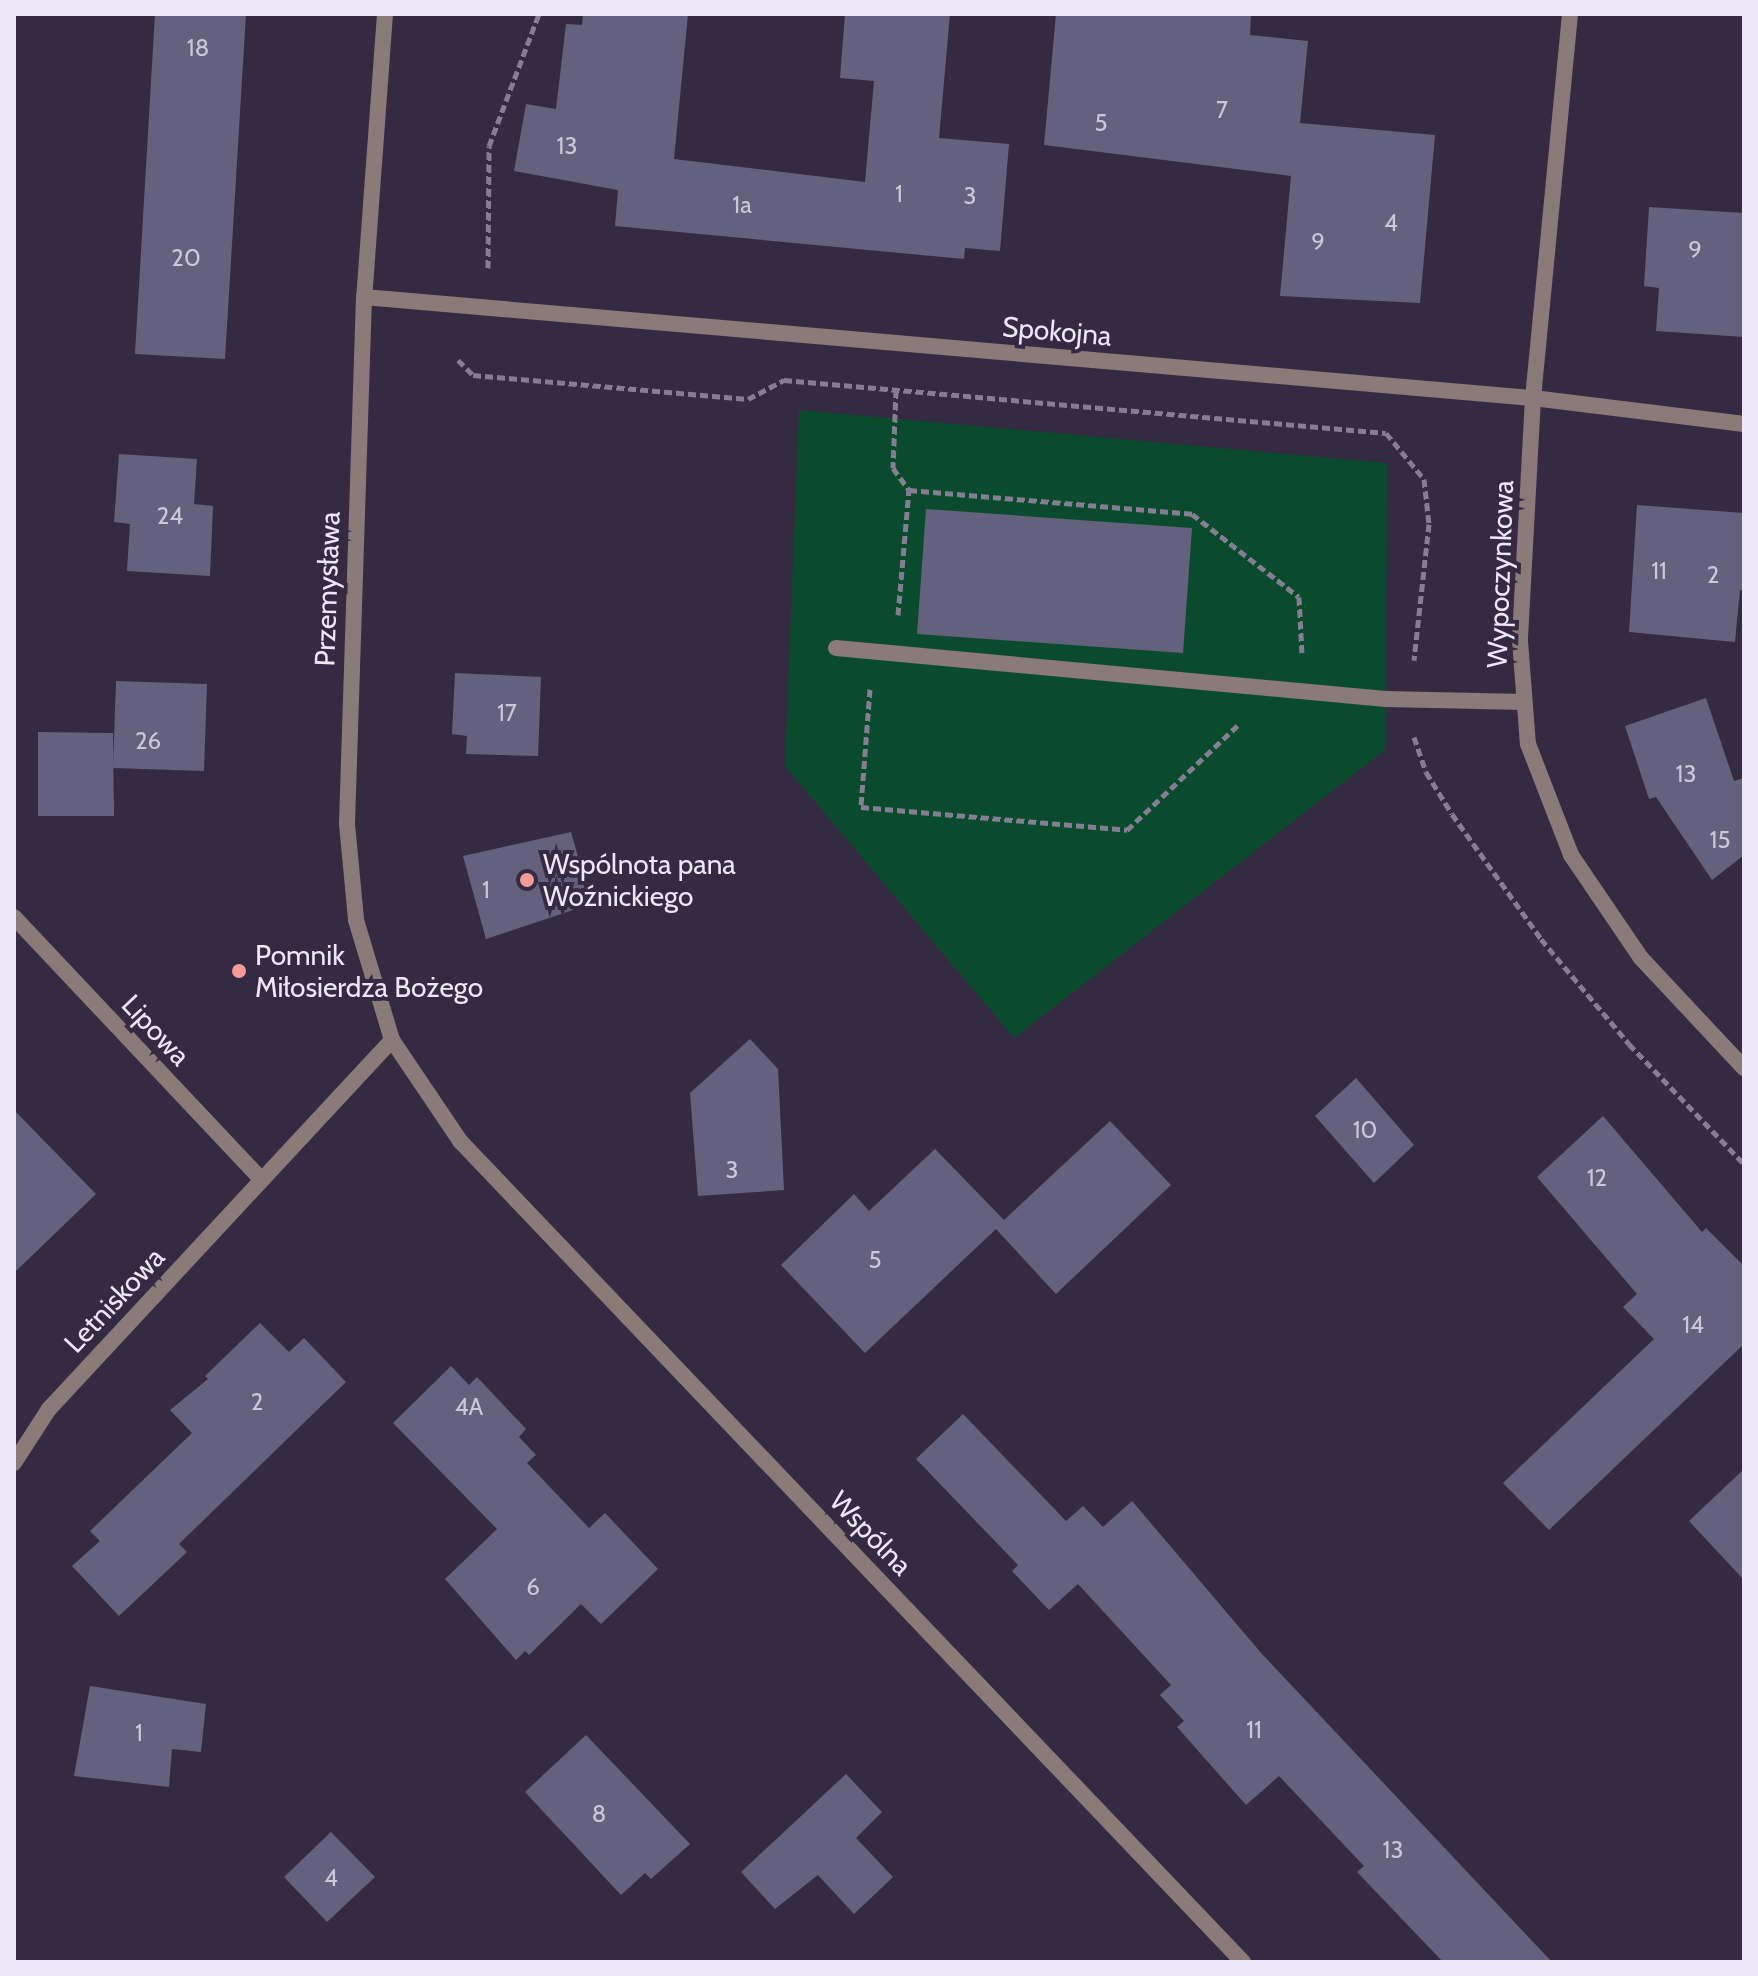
<!DOCTYPE html>
<meta charset="utf-8">
<style>
body{margin:0}
#map{position:relative;width:1758px;height:1976px;overflow:hidden;background:#342b43;font-family:Cabin,sans-serif}
div>[style]{position:absolute}
.green>*{inset:0;background:#0b4b2d}
.building>*{inset:0;background:#64617e}
.path>*{height:5px;margin-top:-2.5px;transform-origin:0;background:repeating-linear-gradient(90deg,#857d92 0 8px,transparent 0 12px)}
.service>*{height:16px;margin:-8px;padding:0 8px;transform-origin:8px;border-radius:8px;background:#8a7a78}
.minor>*{height:16px;margin:-8px;padding:0 8px;transform-origin:8px;border-radius:8px;background:#8a7a78}
.dots>*{width:22px;height:22px;translate:-50% -50%;box-sizing:border-box;border:4px solid #342b43;border-radius:50%}
span{translate:-50% -50%;white-space:nowrap;text-align:center;line-height:1.15;-webkit-text-stroke:8px #342b43;paint-order:stroke}
.number-label{font-size:24px;color:#cbc6d9}
.number-label span{-webkit-text-stroke-width:0}
.street-label{font-size:28px;color:#ede7f7}
.poi-label{font-size:28px;color:#ede7f7}
.left{translate:0 -50%;text-align:left}
.frame{position:absolute;inset:0;border:16px solid #ede7f7;pointer-events:none}
</style>
<div id="map">
<div class="green">
<i style="clip-path:polygon(799px 410px,1387px 463px,1385px 750px,1014px 1038px,785px 766px)"></i>
</div>
<div class="building">
<i style="clip-path:polygon(155px 14px,246px 14px,225px 359px,135px 354px)"></i>
<i style="clip-path:polygon(583px 14px,688px 14px,674px 159px,865px 182px,874px 81px,840px 78px,845px 14px,950px 14px,939px 138px,1009px 144px,1000px 251px,965px 248px,964px 259px,615px 226px,618px 190px,514px 171px,526px 104px,556px 109px,566px 24px,582px 25px)"></i>
<i style="clip-path:polygon(1056px 14px,1251px 14px,1250px 35px,1308px 41px,1300px 123px,1435px 135px,1420px 303px,1280px 296px,1291px 176px,1044px 145px)"></i>
<i style="clip-path:polygon(1649px 207px,1744px 213px,1744px 337px,1656px 331px,1659px 288px,1644px 286px)"></i>
<i style="clip-path:polygon(119px 454px,197px 459px,194px 504px,213px 506px,210px 576px,127px 571px,130px 524px,114px 522px)"></i>
<i style="clip-path:polygon(1637px 505px,1744px 513px,1744px 591px,1740px 590px,1735px 642px,1629px 632px)"></i>
<i style="clip-path:polygon(926px 509px,1192px 528px,1183px 653px,917px 634px)"></i>
<i style="clip-path:polygon(455px 673px,541px 677px,538px 756px,466px 754px,467px 736px,452px 734px)"></i>
<i style="clip-path:polygon(116px 681px,207px 684px,204px 771px,113px 768px)"></i>
<i style="clip-path:polygon(1706px 698px,1734px 781px,1744px 778px,1744px 855px,1712px 880px,1656px 797px,1649px 799px,1625px 726px)"></i>
<i style="clip-path:polygon(38px 732px,113px 733px,114px 816px,38px 816px)"></i>
<i style="clip-path:polygon(571px 832px,591px 904px,486px 939px,463px 856px)"></i>
<i style="clip-path:polygon(750px 1039px,778px 1069px,784px 1190px,698px 1196px,690px 1093px)"></i>
<i style="clip-path:polygon(1356px 1078px,1414px 1145px,1374px 1183px,1315px 1116px)"></i>
<i style="clip-path:polygon(14px 1110px,96px 1194px,14px 1273px)"></i>
<i style="clip-path:polygon(1603px 1116px,1702px 1232px,1706px 1228px,1744px 1266px,1744px 1344px,1549px 1530px,1503px 1483px,1654px 1339px,1623px 1307px,1637px 1294px,1537px 1177px)"></i>
<i style="clip-path:polygon(1110px 1121px,1171px 1185px,1056px 1294px,996px 1229px,865px 1353px,781px 1265px,854px 1194px,869px 1211px,935px 1149px,1004px 1220px)"></i>
<i style="clip-path:polygon(260px 1323px,289px 1352px,304px 1338px,346px 1382px,179px 1544px,187px 1552px,119px 1616px,72px 1566px,100px 1541px,90px 1531px,192px 1433px,170px 1410px,208px 1379px,205px 1376px)"></i>
<i style="clip-path:polygon(451px 1366px,469px 1385px,477px 1377px,526px 1429px,519px 1437px,536px 1455px,527px 1463px,589px 1528px,605px 1513px,658px 1569px,601px 1624px,581px 1604px,529px 1655px,525px 1651px,516px 1660px,445px 1579px,497px 1529px,393px 1423px)"></i>
<i style="clip-path:polygon(963px 1414px,1066px 1521px,1083px 1506px,1103px 1527px,1132px 1501px,1262px 1654px,1552px 1962px,1443px 1962px,1357px 1872px,1364px 1866px,1279px 1776px,1246px 1805px,1177px 1727px,1184px 1721px,1160px 1695px,1171px 1685px,1078px 1584px,1049px 1610px,1012px 1571px,1018px 1565px,916px 1459px)"></i>
<i style="clip-path:polygon(1744px 1469px,1744px 1580px,1689px 1521px)"></i>
<i style="clip-path:polygon(90px 1686px,206px 1704px,201px 1752px,172px 1749px,169px 1787px,74px 1776px)"></i>
<i style="clip-path:polygon(586px 1735px,690px 1844px,651px 1879px,645px 1873px,621px 1895px,525px 1792px)"></i>
<i style="clip-path:polygon(846px 1774px,882px 1812px,856px 1838px,893px 1877px,854px 1914px,818px 1875px,775px 1909px,741px 1872px)"></i>
<i style="clip-path:polygon(331px 1832px,375px 1877px,327px 1922px,284px 1877px)"></i>
</div>
<div class="path">
<i style="left:488px;top:268px;width:122px;rotate:-89.5deg"></i>
<i style="left:489px;top:146px;width:141px;rotate:-69.3deg"></i>
<i style="left:458px;top:360px;width:21px;rotate:45deg"></i>
<i style="left:473px;top:375px;width:276px;rotate:5deg"></i>
<i style="left:748px;top:399px;width:41px;rotate:-27.8deg"></i>
<i style="left:784px;top:380px;width:604px;rotate:5.03deg"></i>
<i style="left:1386px;top:433px;width:60px;rotate:50.4deg"></i>
<i style="left:1424px;top:479px;width:45px;rotate:83.7deg"></i>
<i style="left:1429px;top:524px;width:137px;rotate:96.3deg"></i>
<i style="left:896px;top:390px;width:78px;rotate:92.2deg"></i>
<i style="left:893px;top:468px;width:27px;rotate:54deg"></i>
<i style="left:898px;top:615px;width:125px;rotate:-85deg"></i>
<i style="left:909px;top:490px;width:284px;rotate:4.8deg"></i>
<i style="left:1192px;top:514px;width:135px;rotate:37.8deg"></i>
<i style="left:1299px;top:597px;width:57px;rotate:87deg"></i>
<i style="left:870px;top:689px;width:118px;rotate:94.4deg"></i>
<i style="left:861px;top:807px;width:267px;rotate:4.9deg"></i>
<i style="left:1127px;top:830px;width:153px;rotate:-43.4deg"></i>
<i style="left:1414px;top:737px;width:37px;rotate:71deg"></i>
<i style="left:1426px;top:772px;width:49px;rotate:58.2deg"></i>
<i style="left:1452px;top:814px;width:153px;rotate:54.5deg"></i>
<i style="left:1541px;top:939px;width:137px;rotate:50deg"></i>
<i style="left:1629px;top:1044px;width:166px;rotate:46.2deg"></i>
</div>
<div class="service">
<i style="left:836px;top:648px;width:552px;rotate:5.3deg"></i>
<i style="left:1386px;top:699px;width:138px;rotate:1.2deg"></i>
</div>
<div class="minor">
<i style="left:385px;top:14px;width:284px;rotate:94.2deg"></i>
<i style="left:364px;top:297px;width:527px;rotate:91.85deg"></i>
<i style="left:347px;top:824px;width:96px;rotate:84.6deg"></i>
<i style="left:356px;top:920px;width:125px;rotate:73.3deg"></i>
<i style="left:392px;top:1040px;width:122px;rotate:56deg"></i>
<i style="left:460px;top:1141px;width:1135px;rotate:46.36deg"></i>
<i style="left:1570px;top:14px;width:386px;rotate:95.5deg"></i>
<i style="left:1533px;top:398px;width:243px;rotate:93.1deg"></i>
<i style="left:1520px;top:641px;width:103px;rotate:85.6deg"></i>
<i style="left:1528px;top:744px;width:119px;rotate:68.8deg"></i>
<i style="left:1571px;top:855px;width:125px;rotate:55.8deg"></i>
<i style="left:1641px;top:958px;width:151px;rotate:46.9deg"></i>
<i style="left:364px;top:297px;width:1173px;rotate:4.94deg"></i>
<i style="left:1533px;top:398px;width:213px;rotate:7deg"></i>
<i style="left:14px;top:917px;width:359px;rotate:46.7deg"></i>
<i style="left:14px;top:1463px;width:64px;rotate:-57.1deg"></i>
<i style="left:49px;top:1409px;width:504px;rotate:-47.09deg"></i>
</div>
<div class="dots">
<i style="left:527px;top:880px;background:#f59b98"></i>
<i style="left:239px;top:971px;background:#f59b98"></i>
</div>
<div class="number-label">
<span style="left:198px;top:48px">18</span>
<span style="left:1222px;top:110px">7</span>
<span style="left:1101px;top:123px">5</span>
<span style="left:567px;top:146px">13</span>
<span style="left:899px;top:194px">1</span>
<span style="left:970px;top:196px">3</span>
<span style="left:742px;top:205px">1a</span>
<span style="left:1391px;top:223px">4</span>
<span style="left:1318px;top:242px">9</span>
<span style="left:1695px;top:250px">9</span>
<span style="left:186px;top:258px">20</span>
<span style="left:170px;top:516px">24</span>
<span style="left:1659px;top:571px">11</span>
<span style="left:1713px;top:575px">2</span>
<span style="left:507px;top:713px">17</span>
<span style="left:148px;top:741px">26</span>
<span style="left:1686px;top:774px">13</span>
<span style="left:1720px;top:840px">15</span>
<span style="left:486px;top:890px">1</span>
<span style="left:1365px;top:1130px">10</span>
<span style="left:732px;top:1170px">3</span>
<span style="left:1597px;top:1178px">12</span>
<span style="left:875px;top:1260px">5</span>
<span style="left:1693px;top:1325px">14</span>
<span style="left:257px;top:1402px">2</span>
<span style="left:469px;top:1407px">4A</span>
<span style="left:533px;top:1587px">6</span>
<span style="left:1254px;top:1730px">11</span>
<span style="left:139px;top:1733px">1</span>
<span style="left:599px;top:1814px">8</span>
<span style="left:1393px;top:1850px">13</span>
<span style="left:331px;top:1878px">4</span>
</div>
<div class="street-label">
<span style="left:1057px;top:331px;rotate:5deg">Spokojna</span>
<span style="left:1500px;top:574px;rotate:-88deg">Wypoczynkowa</span>
<span style="left:327px;top:589px;rotate:-88deg">Przemysława</span>
<span style="left:156px;top:1030px;rotate:47deg">Lipowa</span>
<span style="left:114px;top:1300px;rotate:-47deg">Letniskowa</span>
<span style="left:871px;top:1533px;rotate:46deg">Wspólna</span>
</div>
<div class="poi-label">
<span class="left" style="left:543px;top:880px">Wspólnota pana<br>Woźnickiego</span>
<span class="left" style="left:255px;top:971px">Pomnik<br>Miłosierdza Bożego</span>
</div>
<div class="frame"></div>
</div>
